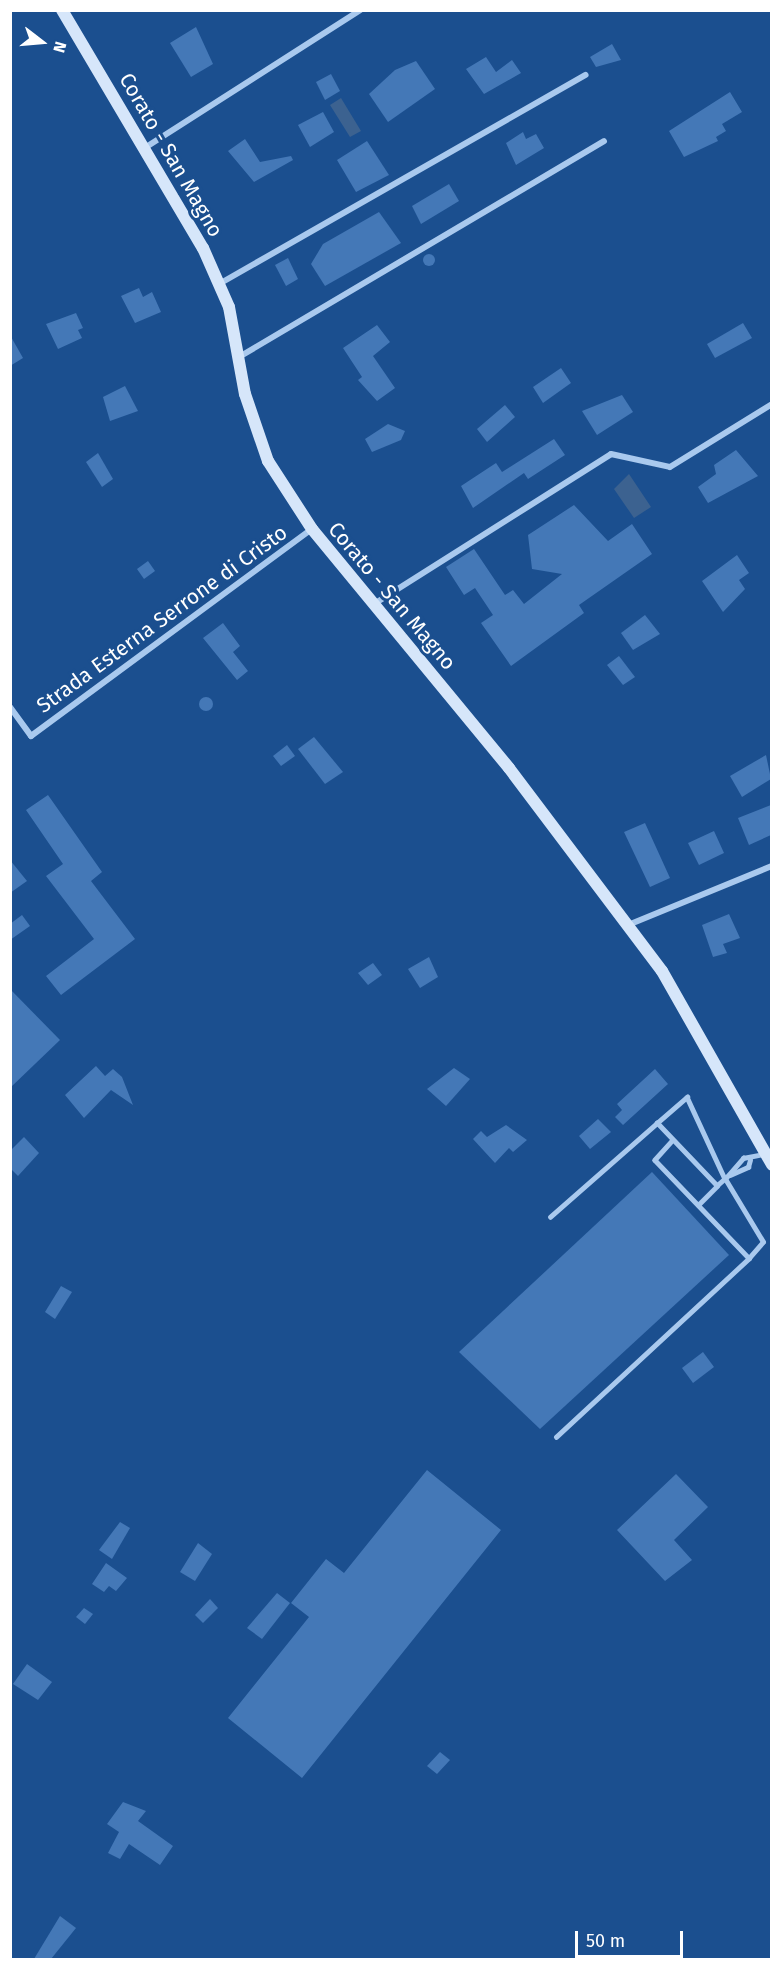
<!DOCTYPE html>
<style>
body{margin:0}
#map{position:relative;width:782px;height:1970px;overflow:hidden;background:#1b4f8f;font-family:"Fira Sans",sans-serif}
div>[style]{position:absolute}
.water>*{inset:0;background:#3c6290}
.building>*{inset:0;background:#4478b7}
.round{border-radius:50%}
.lane>*{height:4.5px;margin:-2.25px;padding:0 2.25px;transform-origin:2.25px;border-radius:2.25px;background:#a9c9ee}
.street>*{height:6px;margin:-3px;padding:0 3px;transform-origin:3px;border-radius:3px;background:#a9c9ee}
.secondary>*{height:12px;margin:-6px;padding:0 6px;transform-origin:6px;border-radius:6px;background:#d6e6fa}
span{translate:-50% -50%;white-space:nowrap;text-align:center;line-height:1.15;-webkit-text-stroke:6px #1b4f8f;paint-order:stroke}
.street-label{font-size:21px;color:#fff}
.frame{position:absolute;inset:0;border:12px solid #fff;pointer-events:none}
.north{position:absolute;left:12px;top:12px;width:60px;height:60px;-webkit-text-stroke:4px #1b4f8f;paint-order:stroke;rotate:106deg;font-size:16px;font-weight:700;line-height:24px;text-align:center;color:#fff}
.north::after{content:'';display:block;margin:auto;width:21px;height:27px;background:#fff;clip-path:polygon(50% 0,100% 100%,50% 72%,0 100%)}
.scale{position:absolute;left:575px;top:1931px;width:108px;height:27px;box-sizing:border-box;border:3px solid #fff;border-top:0;padding-left:8px;font-size:18px;line-height:21px;white-space:nowrap;color:#fff;-webkit-text-stroke:4px #1b4f8f;paint-order:stroke}
</style>
<div id="map">
<div class="water">
<i style="clip-path:polygon(341px 98px,361px 131px,350px 137px,330px 105px)"></i>
<i style="clip-path:polygon(629px 474px,651px 507px,634px 518px,614px 489px)"></i>
</div>
<div class="building">
<i style="clip-path:polygon(196px 27px,213px 64px,191px 77px,170px 43px)"></i>
<i style="clip-path:polygon(612px 44px,621px 60px,596px 67px,590px 57px)"></i>
<i style="clip-path:polygon(486px 57px,496px 72px,512px 60px,521px 73px,484px 94px,466px 69px)"></i>
<i style="clip-path:polygon(416px 61px,435px 89px,388px 122px,369px 94px,395px 70px)"></i>
<i style="clip-path:polygon(331px 74px,340px 91px,325px 100px,316px 82px)"></i>
<i style="clip-path:polygon(730px 92px,742px 112px,722px 124px,726px 131px,716px 137px,718px 141px,684px 157px,669px 131px)"></i>
<i style="clip-path:polygon(323px 112px,334px 132px,310px 147px,298px 125px)"></i>
<i style="clip-path:polygon(523px 132px,526px 139px,536px 134px,544px 148px,516px 165px,506px 143px)"></i>
<i style="clip-path:polygon(245px 139px,260px 162px,291px 156px,293px 160px,254px 182px,228px 151px)"></i>
<i style="clip-path:polygon(367px 141px,389px 175px,356px 192px,337px 160px)"></i>
<i style="clip-path:polygon(449px 184px,459px 201px,421px 224px,412px 206px)"></i>
<i style="clip-path:polygon(379px 212px,401px 243px,325px 286px,311px 264px,323px 244px)"></i>
<i class="round" style="left:423px;top:254px;width:12px;height:12px"></i>
<i style="clip-path:polygon(288px 258px,298px 279px,286px 286px,275px 265px)"></i>
<i style="clip-path:polygon(139px 288px,143px 297px,152px 292px,161px 312px,135px 323px,121px 296px)"></i>
<i style="clip-path:polygon(76px 313px,83px 328px,78px 330px,82px 338px,58px 349px,46px 324px)"></i>
<i style="clip-path:polygon(743px 323px,752px 338px,715px 358px,707px 344px)"></i>
<i style="clip-path:polygon(377px 325px,390px 342px,373px 356px,395px 388px,377px 401px,358px 380px,362px 377px,343px 348px)"></i>
<i style="clip-path:polygon(10px 335px,23px 358px,10px 366px)"></i>
<i style="clip-path:polygon(561px 368px,571px 383px,543px 403px,533px 387px)"></i>
<i style="clip-path:polygon(125px 386px,138px 411px,110px 421px,103px 397px)"></i>
<i style="clip-path:polygon(622px 395px,633px 412px,597px 435px,582px 411px)"></i>
<i style="clip-path:polygon(505px 405px,515px 417px,487px 442px,477px 429px)"></i>
<i style="clip-path:polygon(388px 424px,405px 431px,401px 440px,372px 452px,365px 439px)"></i>
<i style="clip-path:polygon(554px 439px,565px 455px,528px 479px,524px 473px,473px 508px,461px 486px,496px 463px,502px 472px)"></i>
<i style="clip-path:polygon(736px 450px,758px 476px,708px 503px,698px 487px,716px 474px,714px 465px)"></i>
<i style="clip-path:polygon(98px 453px,113px 479px,102px 487px,86px 462px)"></i>
<i style="clip-path:polygon(574px 505px,608px 541px,632px 524px,652px 554px,579px 605px,584px 613px,511px 666px,481px 623px,493px 615px,475px 588px,464px 595px,446px 567px,474px 549px,505px 595px,513px 590px,524px 604px,562px 574px,532px 569px,528px 535px)"></i>
<i style="clip-path:polygon(737px 555px,749px 573px,739px 580px,745px 589px,723px 612px,702px 581px)"></i>
<i style="clip-path:polygon(148px 561px,155px 571px,144px 579px,137px 569px)"></i>
<i style="clip-path:polygon(645px 615px,660px 634px,633px 650px,621px 633px)"></i>
<i style="clip-path:polygon(223px 623px,240px 646px,233px 652px,248px 671px,237px 680px,203px 638px)"></i>
<i style="clip-path:polygon(619px 656px,635px 677px,623px 685px,607px 665px)"></i>
<i class="round" style="left:199px;top:697px;width:14px;height:14px"></i>
<i style="clip-path:polygon(314px 737px,343px 772px,325px 784px,298px 749px)"></i>
<i style="clip-path:polygon(287px 745px,295px 756px,281px 766px,273px 756px)"></i>
<i style="clip-path:polygon(766px 755px,771px 779px,742px 797px,730px 776px)"></i>
<i style="clip-path:polygon(48px 795px,102px 872px,91px 881px,135px 939px,61px 995px,46px 976px,94px 939px,46px 876px,63px 864px,26px 810px)"></i>
<i style="clip-path:polygon(771px 805px,771px 835px,749px 845px,738px 818px)"></i>
<i style="clip-path:polygon(645px 823px,670px 878px,650px 887px,624px 832px)"></i>
<i style="clip-path:polygon(714px 831px,724px 853px,699px 865px,688px 843px)"></i>
<i style="clip-path:polygon(10px 860px,27px 881px,10px 893px)"></i>
<i style="clip-path:polygon(729px 914px,740px 938px,723px 944px,727px 953px,713px 957px,702px 925px)"></i>
<i style="clip-path:polygon(22px 915px,30px 926px,10px 940px,10px 924px)"></i>
<i style="clip-path:polygon(429px 957px,438px 977px,420px 988px,408px 969px)"></i>
<i style="clip-path:polygon(373px 963px,382px 975px,368px 985px,358px 973px)"></i>
<i style="clip-path:polygon(10px 989px,60px 1040px,10px 1088px)"></i>
<i style="clip-path:polygon(96px 1066px,105px 1076px,113px 1069px,122px 1077px,133px 1105px,111px 1090px,84px 1118px,65px 1095px)"></i>
<i style="clip-path:polygon(454px 1068px,470px 1079px,446px 1106px,427px 1089px)"></i>
<i style="clip-path:polygon(655px 1069px,668px 1084px,623px 1125px,615px 1117px,622px 1110px,617px 1104px)"></i>
<i style="clip-path:polygon(598px 1119px,611px 1132px,590px 1149px,579px 1136px)"></i>
<i style="clip-path:polygon(506px 1125px,527px 1140px,513px 1152px,509px 1148px,495px 1163px,473px 1139px,481px 1131px,487px 1137px)"></i>
<i style="clip-path:polygon(24px 1137px,39px 1153px,18px 1176px,10px 1168px,10px 1151px)"></i>
<i style="clip-path:polygon(652px 1172px,729px 1255px,540px 1429px,459px 1352px)"></i>
<i style="clip-path:polygon(61px 1286px,72px 1292px,55px 1319px,45px 1312px)"></i>
<i style="clip-path:polygon(703px 1352px,714px 1367px,693px 1383px,682px 1368px)"></i>
<i style="clip-path:polygon(427px 1470px,501px 1530px,302px 1778px,228px 1718px,309px 1617px,291px 1603px,326px 1559px,344px 1573px)"></i>
<i style="clip-path:polygon(676px 1474px,708px 1507px,674px 1540px,692px 1560px,665px 1581px,617px 1530px)"></i>
<i style="clip-path:polygon(120px 1522px,130px 1528px,112px 1559px,99px 1550px)"></i>
<i style="clip-path:polygon(198px 1543px,212px 1554px,195px 1581px,180px 1572px)"></i>
<i style="clip-path:polygon(106px 1563px,127px 1578px,116px 1591px,109px 1586px,104px 1592px,92px 1584px)"></i>
<i style="clip-path:polygon(277px 1593px,290px 1603px,262px 1639px,247px 1628px)"></i>
<i style="clip-path:polygon(210px 1599px,218px 1608px,203px 1623px,195px 1615px)"></i>
<i style="clip-path:polygon(84px 1608px,93px 1614px,85px 1624px,76px 1617px)"></i>
<i style="clip-path:polygon(27px 1664px,52px 1682px,38px 1700px,13px 1684px)"></i>
<i style="clip-path:polygon(440px 1752px,450px 1760px,437px 1774px,427px 1766px)"></i>
<i style="clip-path:polygon(123px 1802px,146px 1811px,138px 1821px,173px 1846px,160px 1865px,129px 1844px,120px 1859px,108px 1853px,119px 1832px,107px 1824px)"></i>
<i style="clip-path:polygon(60px 1916px,76px 1928px,51px 1959px,34px 1959px)"></i>
</div>
<div class="lane">
<i style="left:673px;top:1140px;width:27px;rotate:132deg"></i>
<i style="left:655px;top:1160px;width:136px;rotate:46.2deg"></i>
<i style="left:749px;top:1258px;width:21px;rotate:-49deg"></i>
<i style="left:763px;top:1242px;width:74px;rotate:-121.1deg"></i>
<i style="left:725px;top:1179px;width:28px;rotate:-49deg"></i>
<i style="left:743px;top:1158px;width:20px;rotate:-11deg"></i>
<i style="left:730px;top:1175px;width:20px;rotate:-24deg"></i>
<i style="left:748px;top:1167px;width:7px;rotate:-74deg"></i>
<i style="left:698px;top:1205px;width:27px;rotate:-45deg"></i>
<i style="left:550px;top:1217px;width:142px;rotate:-41.3deg"></i>
<i style="left:657px;top:1123px;width:40px;rotate:-41deg"></i>
<i style="left:687px;top:1097px;width:90px;rotate:65.1deg"></i>
<i style="left:725px;top:1179px;width:11px;rotate:139deg"></i>
<i style="left:717px;top:1186px;width:87px;rotate:-133.6deg"></i>
<i style="left:556px;top:1437px;width:263px;rotate:-42.8deg"></i>
</div>
<div class="street">
<i style="left:143px;top:149px;width:258px;rotate:-32.6deg"></i>
<i style="left:219px;top:284px;width:422px;rotate:-29.7deg"></i>
<i style="left:239px;top:357px;width:424px;rotate:-30.6deg"></i>
<i style="left:374px;top:604px;width:280px;rotate:-32.3deg"></i>
<i style="left:611px;top:454px;width:60px;rotate:12.4deg"></i>
<i style="left:670px;top:467px;width:120px;rotate:-31.7deg"></i>
<i style="left:10px;top:707px;width:36px;rotate:54deg"></i>
<i style="left:31px;top:736px;width:349px;rotate:-36.4deg"></i>
<i style="left:628px;top:925px;width:156px;rotate:-22.3deg"></i>
</div>
<div class="secondary">
<i style="left:62px;top:10px;width:277px;rotate:59.4deg"></i>
<i style="left:203px;top:248px;width:64px;rotate:66.2deg"></i>
<i style="left:229px;top:307px;width:88px;rotate:79.6deg"></i>
<i style="left:245px;top:394px;width:71px;rotate:71.1deg"></i>
<i style="left:268px;top:461px;width:81px;rotate:57.1deg"></i>
<i style="left:312px;top:529px;width:310px;rotate:50.5deg"></i>
<i style="left:509px;top:768px;width:254px;rotate:53deg"></i>
<i style="left:662px;top:971px;width:223px;rotate:60.4deg"></i>
</div>
<div class="street-label">
<span style="left:171px;top:155px;rotate:60deg">Corato - San Magno</span>
<span style="left:392px;top:596px;rotate:50deg">Corato - San Magno</span>
<span style="left:162px;top:619px;rotate:-36deg">Strada Esterna Serrone di Cristo</span>
</div>
<div class="frame"></div>
<div class="north">N</div>
<div class="scale">50 m</div>
</div>
